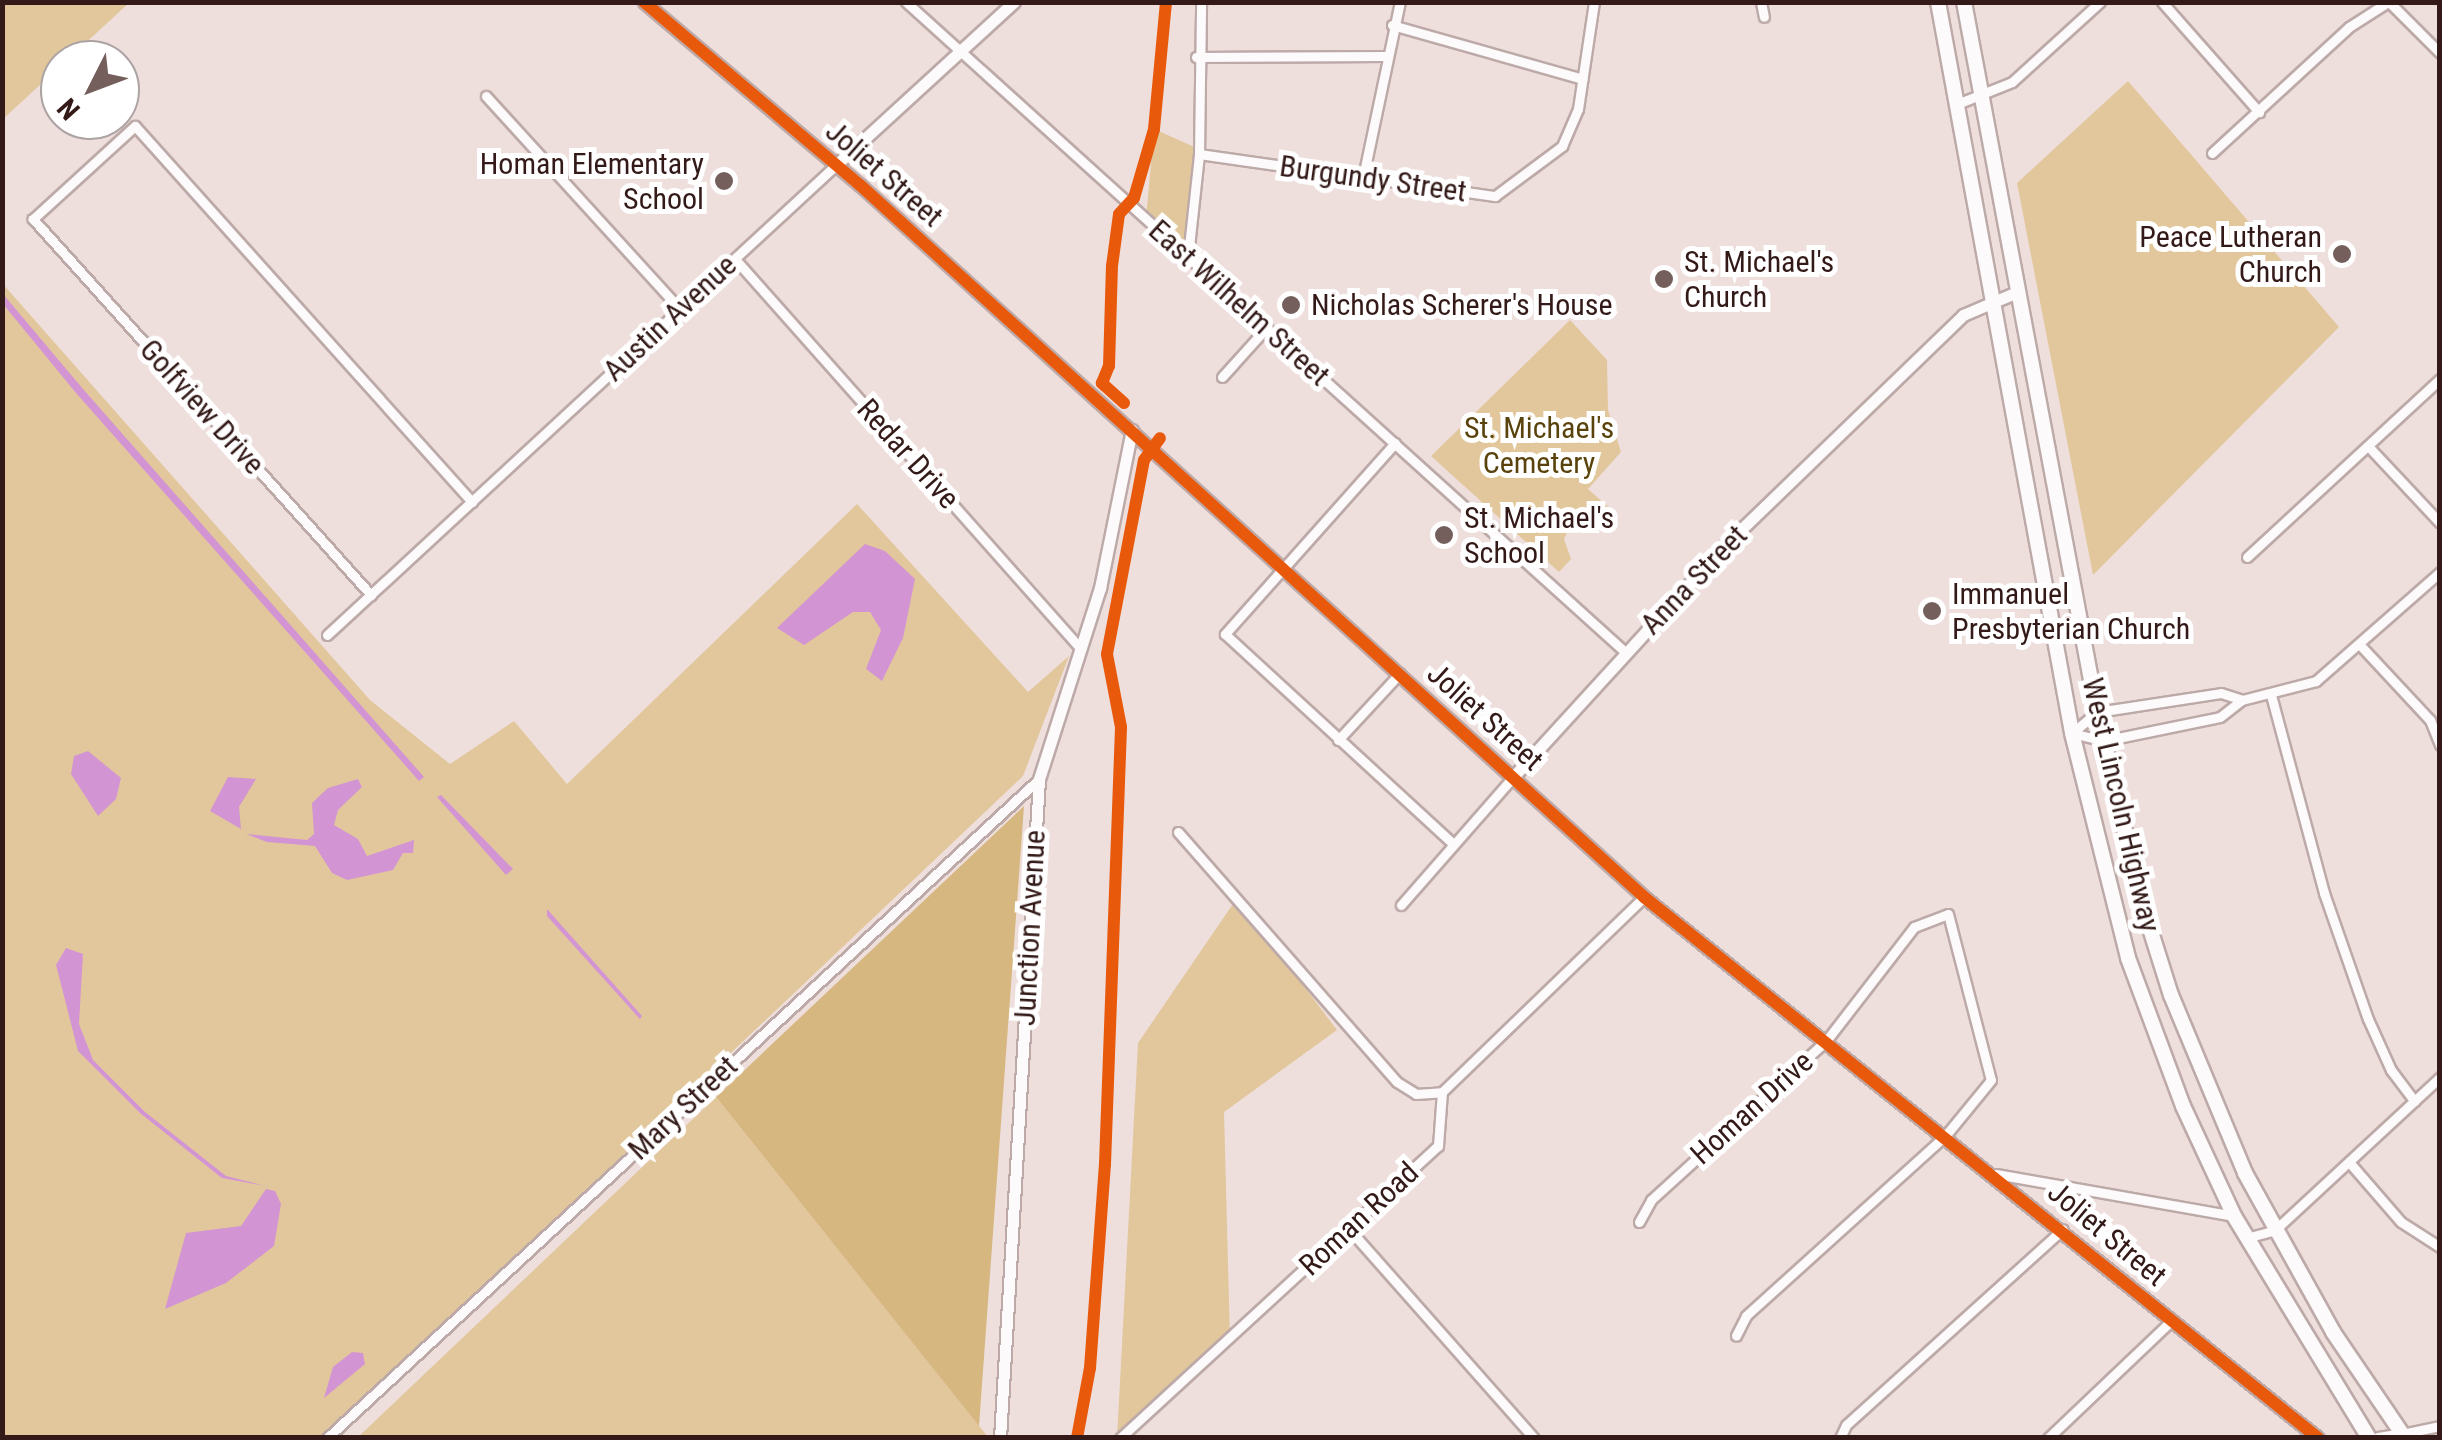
<!DOCTYPE html>
<style>
body{margin:0}
#map{position:relative;width:2442px;height:1440px;overflow:hidden;background:#eedfdd;font-family:"Roboto Condensed",sans-serif}
div>[style]{position:absolute}
.green>*{inset:0;background:#e2c79c}
.forest>*{inset:0;background:#d7b780}
.water>*{inset:0;background:#d394d3}
.roads{filter:drop-shadow(2px 0 #bdaaa8) drop-shadow(-2px 0 #bdaaa8) drop-shadow(0 2px #bdaaa8) drop-shadow(0 -2px #bdaaa8)}
.minor>*{height:9px;margin:-4.5px;padding:0 4.5px;transform-origin:4.5px;border-radius:4.5px;background:#fcfafa}
.tertiary>*{height:11px;margin:-5.5px;padding:0 5.5px;transform-origin:5.5px;border-radius:5.5px;background:#fcfafa}
.primary>*{height:14px;margin:-7px;padding:0 7px;transform-origin:7px;border-radius:7px;background:#fcfafa}
.cycleway>*{height:12px;margin:-6px;padding:0 6px;transform-origin:6px;border-radius:6px;background:#e8590c}
.dots>*{width:28px;height:28px;translate:-50% -50%;box-sizing:border-box;border:5px solid #fff;border-radius:50%}
span{translate:-50% -50%;white-space:nowrap;text-align:center;line-height:1.15;-webkit-text-stroke:10px #fff;paint-order:stroke}
.poi-label{font-size:30px;color:#331a18}
.right{translate:-100% -50%;text-align:right}
.left{translate:0 -50%;text-align:left}
.street-label{font-size:30px;color:#331a18}
.park-label{font-size:30px;color:#59420b}
.frame{position:absolute;inset:0;border:5px solid #331a18;pointer-events:none}
.north{position:absolute;left:40px;top:40px;width:100px;height:100px;box-sizing:border-box;background:#fff;border:2px solid #ada3a3;border-radius:50%;rotate:228deg;font-size:28px;font-weight:700;line-height:40px;text-align:center;color:#331a18}
.north::after{content:'';display:block;margin:auto;width:35px;height:45px;background:#745f5d;clip-path:polygon(50% 0,100% 100%,50% 72%,0 100%)}
</style>
<div id="map">
<div class="green">
<i style="clip-path:polygon(3px 2px,129px 2px,129px 3px,3px 119px)"></i>
<i style="clip-path:polygon(2128px 81px,2339px 327px,2093px 575px,2017px 183px)"></i>
<i style="clip-path:polygon(1154px 129px,1199px 149px,1188px 256px,1146px 219px)"></i>
<i style="clip-path:polygon(2px 283px,370px 700px,450px 764px,514px 721px,567px 784px,857px 504px,1028px 692px,1069px 656px,1023px 776px,326px 1437px,3px 1437px)"></i>
<i style="clip-path:polygon(1570px 320px,1607px 360px,1608px 410px,1621px 452px,1588px 489px,1614px 512px,1608px 519px,1590px 514px,1572px 522px,1564px 539px,1571px 559px,1559px 572px,1431px 456px)"></i>
<i style="clip-path:polygon(1237px 898px,1337px 1030px,1224px 1112px,1230px 1338px,1117px 1438px,1138px 1043px)"></i>
<i style="clip-path:polygon(716px 1097px,988px 1437px,357px 1438px)"></i>
</div>
<div class="forest">
<i style="clip-path:polygon(1024px 806px,979px 1426px,716px 1097px)"></i>
</div>
<div class="water">
<i style="clip-path:polygon(3px 294px,83px 389px,424px 777px,419px 781px,76px 393px,3px 304px)"></i>
<i style="clip-path:polygon(865px 544px,885px 551px,915px 579px,903px 638px,882px 681px,866px 669px,881px 630px,870px 612px,853px 612px,804px 645px,777px 628px)"></i>
<i style="clip-path:polygon(88px 751px,121px 778px,116px 799px,98px 816px,71px 774px,74px 756px)"></i>
<i style="clip-path:polygon(228px 777px,256px 779px,239px 807px,241px 829px,210px 811px)"></i>
<i style="clip-path:polygon(358px 779px,362px 787px,338px 810px,334px 825px,358px 839px,367px 856px,414px 840px,413px 853px,403px 853px,393px 870px,347px 880px,332px 873px,315px 846px,267px 842px,246px 834px,307px 840px,314px 834px,312px 803px,328px 788px)"></i>
<i style="clip-path:polygon(441px 795px,513px 869px,506px 875px,437px 797px)"></i>
<i style="clip-path:polygon(547px 909px,642px 1016px,640px 1019px,547px 916px)"></i>
<i style="clip-path:polygon(66px 948px,83px 954px,79px 1024px,93px 1060px,145px 1112px,226px 1176px,266px 1186px,222px 1178px,140px 1113px,78px 1051px,56px 965px)"></i>
<i style="clip-path:polygon(266px 1189px,275px 1191px,281px 1204px,274px 1246px,226px 1283px,165px 1309px,186px 1233px,241px 1226px)"></i>
<i style="clip-path:polygon(352px 1352px,363px 1353px,365px 1364px,324px 1398px,333px 1367px)"></i>
</div>
<div class="roads">
<div class="minor">
<i style="left:906px;top:2px;width:969px;rotate:42.11deg"></i>
<i style="left:1761px;top:2px;width:15px;rotate:79deg"></i>
<i style="left:2162px;top:2px;width:147px;rotate:48.6deg"></i>
<i style="left:2389px;top:2px;width:72px;rotate:45deg"></i>
<i style="left:1392px;top:25px;width:198px;rotate:15.8deg"></i>
<i style="left:1196px;top:57px;width:189px;rotate:-0.3deg"></i>
<i style="left:486px;top:96px;width:288px;rotate:47.7deg"></i>
<i style="left:1957px;top:104px;width:59px;rotate:-21.8deg"></i>
<i style="left:2012px;top:82px;width:119px;rotate:-42.3deg"></i>
<i style="left:2212px;top:153px;width:186px;rotate:-42.6deg"></i>
<i style="left:2349px;top:27px;width:46px;rotate:-32.7deg"></i>
<i style="left:1199px;top:154px;width:299px;rotate:8.1deg"></i>
<i style="left:1495px;top:196px;width:84px;rotate:-36.7deg"></i>
<i style="left:1562px;top:146px;width:40px;rotate:-66.6deg"></i>
<i style="left:1578px;top:109px;width:108px;rotate:-81.5deg"></i>
<i style="left:1363px;top:177px;width:179px;rotate:-78.1deg"></i>
<i style="left:1188px;top:256px;width:103px;rotate:-83.8deg"></i>
<i style="left:1199px;top:154px;width:152px;rotate:-89.2deg"></i>
<i style="left:735px;top:259px;width:521px;rotate:48.42deg"></i>
<i style="left:1222px;top:377px;width:67px;rotate:-48deg"></i>
<i style="left:1395px;top:443px;width:256px;rotate:131.7deg"></i>
<i style="left:1225px;top:634px;width:310px;rotate:42.6deg"></i>
<i style="left:2368px;top:446px;width:105px;rotate:46.9deg"></i>
<i style="left:2247px;top:557px;width:263px;rotate:-42.7deg"></i>
<i style="left:371px;top:595px;width:506px;rotate:-131.95deg"></i>
<i style="left:33px;top:219px;width:138px;rotate:-42.4deg"></i>
<i style="left:135px;top:126px;width:505px;rotate:48.13deg"></i>
<i style="left:327px;top:635px;width:694px;rotate:-42.72deg"></i>
<i style="left:2360px;top:645px;width:103px;rotate:47deg"></i>
<i style="left:2430px;top:720px;width:27px;rotate:68deg"></i>
<i style="left:2271px;top:695px;width:205px;rotate:75deg"></i>
<i style="left:2324px;top:893px;width:133px;rotate:70.8deg"></i>
<i style="left:2368px;top:1019px;width:56px;rotate:65.7deg"></i>
<i style="left:2391px;top:1070px;width:39px;rotate:53deg"></i>
<i style="left:2072px;top:733px;width:32px;rotate:14deg"></i>
<i style="left:2103px;top:741px;width:119px;rotate:-11.6deg"></i>
<i style="left:2220px;top:717px;width:28px;rotate:-38deg"></i>
<i style="left:2242px;top:700px;width:76px;rotate:-14.4deg"></i>
<i style="left:2316px;top:681px;width:165px;rotate:-41.3deg"></i>
<i style="left:2072px;top:733px;width:33px;rotate:-40deg"></i>
<i style="left:2097px;top:712px;width:125px;rotate:-8.7deg"></i>
<i style="left:2221px;top:693px;width:22px;rotate:18deg"></i>
<i style="left:1338px;top:740px;width:91px;rotate:-47.2deg"></i>
<i style="left:1178px;top:832px;width:332px;rotate:48.8deg"></i>
<i style="left:1397px;top:1082px;width:22px;rotate:32deg"></i>
<i style="left:1416px;top:1094px;width:26px;rotate:-4deg"></i>
<i style="left:1401px;top:905px;width:171px;rotate:-48.8deg"></i>
<i style="left:2349px;top:1162px;width:79px;rotate:49.1deg"></i>
<i style="left:2401px;top:1222px;width:46px;rotate:32.7deg"></i>
<i style="left:1996px;top:1174px;width:242px;rotate:10deg"></i>
<i style="left:1639px;top:1222px;width:25px;rotate:-61deg"></i>
<i style="left:1651px;top:1200px;width:236px;rotate:-42.3deg"></i>
<i style="left:1826px;top:1041px;width:144px;rotate:-52.3deg"></i>
<i style="left:1914px;top:927px;width:36px;rotate:-21deg"></i>
<i style="left:1948px;top:914px;width:171px;rotate:75.5deg"></i>
<i style="left:1991px;top:1080px;width:71px;rotate:129.3deg"></i>
<i style="left:1946px;top:1135px;width:270px;rotate:137.9deg"></i>
<i style="left:1746px;top:1316px;width:22px;rotate:117deg"></i>
<i style="left:1349px;top:1229px;width:279px;rotate:48.5deg"></i>
<i style="left:2246px;top:1238px;width:30px;rotate:-15deg"></i>
<i style="left:2275px;top:1230px;width:225px;rotate:-42.8deg"></i>
<i style="left:2402px;top:1434px;width:39px;rotate:-12deg"></i>
<i style="left:327px;top:1438px;width:970px;rotate:-42.79deg"></i>
<i style="left:1120px;top:1438px;width:432px;rotate:-42.6deg"></i>
<i style="left:1438px;top:1146px;width:54px;rotate:-85.8deg"></i>
<i style="left:1442px;top:1092px;width:281px;rotate:-44deg"></i>
<i style="left:1840px;top:1438px;width:14px;rotate:-65deg"></i>
<i style="left:1846px;top:1425px;width:292px;rotate:-42.1deg"></i>
<i style="left:2048px;top:1438px;width:168px;rotate:-43.6deg"></i>
</div>
<div class="tertiary">
<i style="left:644px;top:2px;width:283px;rotate:40.3deg"></i>
<i style="left:860px;top:185px;width:1059px;rotate:42.24deg"></i>
<i style="left:1644px;top:897px;width:864px;rotate:38.75deg"></i>
<i style="left:837px;top:164px;width:240px;rotate:-42.5deg"></i>
<i style="left:1514px;top:776px;width:310px;rotate:-47.6deg"></i>
<i style="left:1723px;top:547px;width:334px;rotate:-44deg"></i>
<i style="left:1963px;top:315px;width:59px;rotate:-23.1deg"></i>
<i style="left:1000px;top:1438px;width:660px;rotate:-86.61deg"></i>
<i style="left:1039px;top:779px;width:201px;rotate:-72.3deg"></i>
<i style="left:1100px;top:588px;width:161px;rotate:-78.6deg"></i>
<i style="left:2378px;top:1438px;width:24px;rotate:-9deg"></i>
</div>
<div class="primary">
<i style="left:1938px;top:2px;width:743px;rotate:79.61deg"></i>
<i style="left:2072px;top:733px;width:232px;rotate:76deg"></i>
<i style="left:2128px;top:958px;width:158px;rotate:69.6deg"></i>
<i style="left:2183px;top:1106px;width:121px;rotate:65.1deg"></i>
<i style="left:2234px;top:1216px;width:260px;rotate:58.7deg"></i>
<i style="left:1964px;top:2px;width:722px;rotate:79.39deg"></i>
<i style="left:2097px;top:712px;width:193px;rotate:76.8deg"></i>
<i style="left:2141px;top:900px;width:100px;rotate:72.5deg"></i>
<i style="left:2171px;top:995px;width:193px;rotate:67.4deg"></i>
<i style="left:2245px;top:1173px;width:182px;rotate:61deg"></i>
<i style="left:2333px;top:1332px;width:128px;rotate:55.8deg"></i>
</div>
</div>
<div class="cycleway">
<i style="left:644px;top:2px;width:283px;rotate:40.3deg"></i>
<i style="left:860px;top:185px;width:1059px;rotate:42.24deg"></i>
<i style="left:1644px;top:897px;width:864px;rotate:38.75deg"></i>
<i style="left:1124px;top:403px;width:30px;rotate:-138deg"></i>
<i style="left:1102px;top:383px;width:18px;rotate:-68deg"></i>
<i style="left:1109px;top:366px;width:100px;rotate:-88.3deg"></i>
<i style="left:1112px;top:266px;width:52px;rotate:-82.3deg"></i>
<i style="left:1119px;top:214px;width:22px;rotate:-47deg"></i>
<i style="left:1134px;top:198px;width:72px;rotate:-73.8deg"></i>
<i style="left:1154px;top:129px;width:128px;rotate:-84.6deg"></i>
<i style="left:1077px;top:1438px;width:71px;rotate:-79.5deg"></i>
<i style="left:1090px;top:1368px;width:205px;rotate:-85.8deg"></i>
<i style="left:1105px;top:1164px;width:437px;rotate:-87.9deg"></i>
<i style="left:1121px;top:727px;width:74px;rotate:-100.9deg"></i>
<i style="left:1107px;top:654px;width:197px;rotate:-79.2deg"></i>
<i style="left:1144px;top:460px;width:27px;rotate:-54deg"></i>
</div>
<div class="dots">
<i style="left:724px;top:181px;background:#745f5d"></i>
<i style="left:2342px;top:254px;background:#745f5d"></i>
<i style="left:1664px;top:279px;background:#745f5d"></i>
<i style="left:1291px;top:305px;background:#745f5d"></i>
<i style="left:1444px;top:535px;background:#745f5d"></i>
<i style="left:1932px;top:611px;background:#745f5d"></i>
</div>
<div class="poi-label">
<span class="right" style="left:704px;top:181px">Homan Elementary<br>School</span>
<span class="right" style="left:2322px;top:254px">Peace Lutheran<br>Church</span>
<span class="left" style="left:1684px;top:279px">St. Michael's<br>Church</span>
<span class="left" style="left:1311px;top:305px">Nicholas Scherer's House</span>
<span class="left" style="left:1464px;top:535px">St. Michael's<br>School</span>
<span class="left" style="left:1952px;top:611px">Immanuel<br>Presbyterian Church</span>
</div>
<div class="street-label">
<span style="left:884px;top:174px;rotate:41deg">Joliet Street</span>
<span style="left:1373px;top:179px;rotate:8deg">Burgundy Street</span>
<span style="left:1239px;top:303px;rotate:42deg">East Wilhelm Street</span>
<span style="left:670px;top:318px;rotate:-43deg">Austin Avenue</span>
<span style="left:202px;top:407px;rotate:48deg">Golfview Drive</span>
<span style="left:908px;top:454px;rotate:48deg">Redar Drive</span>
<span style="left:1694px;top:580px;rotate:-46deg">Anna Street</span>
<span style="left:1485px;top:717px;rotate:42deg">Joliet Street</span>
<span style="left:2121px;top:805px;rotate:77deg">West Lincoln Highway</span>
<span style="left:1030px;top:928px;rotate:-87deg">Junction Avenue</span>
<span style="left:683px;top:1108px;rotate:-43deg">Mary Street</span>
<span style="left:1752px;top:1108px;rotate:-42deg">Homan Drive</span>
<span style="left:1359px;top:1219px;rotate:-43deg">Roman Road</span>
<span style="left:2107px;top:1234px;rotate:40deg">Joliet Street</span>
</div>
<div class="park-label">
<span style="left:1539px;top:445px">St. Michael's<br>Cemetery</span>
</div>
<div class="frame"></div>
<div class="north">N</div>
</div>
